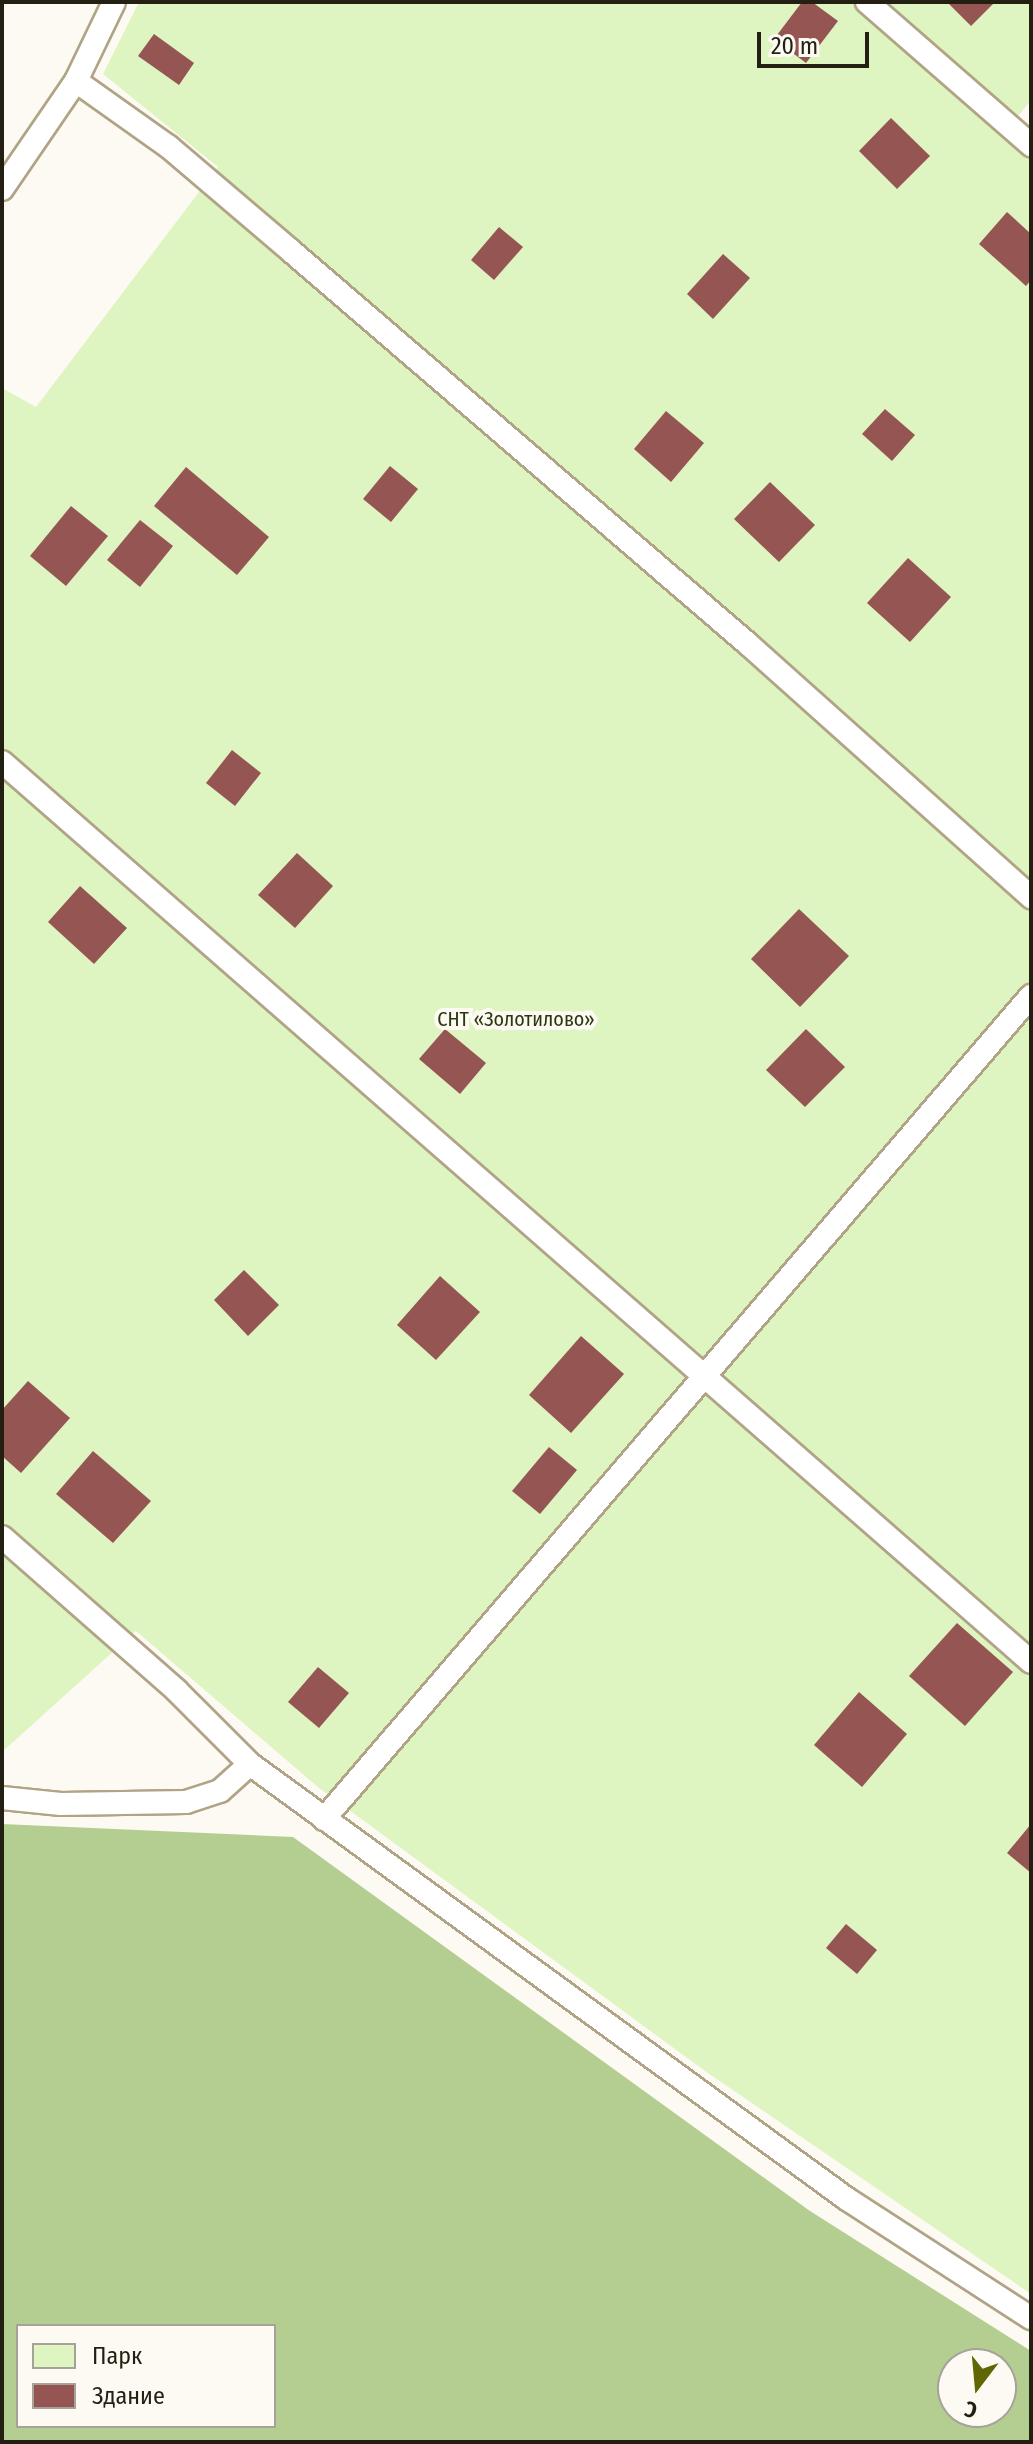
<!DOCTYPE html>
<meta charset="utf-8">
<style>
body{margin:0}
#map{position:relative;width:1033px;height:2444px;overflow:hidden;background:#fdfaf3;font-family:"Fira Sans Condensed",sans-serif}
div>[style]{position:absolute}
.green>*{inset:0;background:#def4c1}
.forest>*{inset:0;background:#b4ce92}
.building>*{inset:0;background:#955552}
.roads{filter:drop-shadow(2px 0 #b1a486) drop-shadow(-2px 0 #b1a486) drop-shadow(0 2px #b1a486) drop-shadow(0 -2px #b1a486)}
.service>*{height:22px;margin:-11px;padding:0 11px;transform-origin:11px;border-radius:11px;background:#fff}
span{translate:-50% -50%;white-space:nowrap;text-align:center;line-height:1.15;-webkit-text-stroke:8px #fdfaf3;paint-order:stroke}
.park-label{font-size:20px;color:#29390d}
.frame{position:absolute;inset:0;border:4px solid #241f13;pointer-events:none}
.legend{position:absolute;left:16px;top:2324px;width:260px;height:104px;box-sizing:border-box;background:#fdfaf3;border:2px solid #a6a299;margin:0;padding:10px 14px;list-style:none;font-size:24px;color:#241f13}
.legend li{display:flex;align-items:center;gap:16px;height:40px}
.legend b{width:40px;border:2px solid #a6a299}
.north{position:absolute;left:937px;top:2348px;width:80px;height:80px;box-sizing:border-box;background:#fdfaf3;border:2px solid #a6a299;border-radius:50%;rotate:196deg;font-size:22px;font-weight:700;line-height:32px;text-align:center;color:#241f13}
.north::after{content:'';display:block;margin:auto;width:28px;height:36px;background:#616604;clip-path:polygon(50% 0,100% 100%,50% 72%,0 100%)}
.scale{position:absolute;left:757px;top:32px;width:112px;height:36px;box-sizing:border-box;border:4px solid #241f13;border-top:0;padding-left:10px;font-size:24px;line-height:28px;white-space:nowrap;color:#241f13;-webkit-text-stroke:6px #fdfaf3;paint-order:stroke}
</style>
<div id="map">
<div class="green">
<i style="clip-path:polygon(139px 2px,1031px 2px,1031px 100px,1015px 120px,1031px 133px,1031px 2294px,705px 2071px,319px 1788px,136px 1631px,2px 1752px,2px 388px,36px 407px,218px 167px,103px 74px)"></i>
</div>
<div class="forest">
<i style="clip-path:polygon(evenodd,2px 1824px,293px 1837px,810px 2211px,1031px 2351px,1031px 2442px,2px 2442px,2px 1824px,18px 2326px,274px 2326px,274px 2426px,18px 2426px,18px 2326px,2px 1824px,953px 2364px,1001px 2364px,1001px 2412px,953px 2412px,953px 2364px)"></i>
</div>
<div class="building">
<i style="clip-path:polygon(802px 2px,812px 2px,838px 21px,806px 63px,774px 39px)"></i>
<i style="clip-path:polygon(947px 2px,995px 2px,971px 26px)"></i>
<i style="clip-path:polygon(154px 34px,194px 63px,179px 85px,138px 56px)"></i>
<i style="clip-path:polygon(891px 118px,930px 156px,897px 189px,859px 151px)"></i>
<i style="clip-path:polygon(1007px 212px,1031px 234px,1031px 280px,1026px 286px,979px 244px)"></i>
<i style="clip-path:polygon(499px 227px,523px 247px,494px 280px,471px 260px)"></i>
<i style="clip-path:polygon(723px 254px,750px 278px,713px 319px,687px 294px)"></i>
<i style="clip-path:polygon(885px 409px,915px 435px,892px 461px,862px 434px)"></i>
<i style="clip-path:polygon(666px 411px,704px 443px,671px 482px,634px 449px)"></i>
<i style="clip-path:polygon(390px 466px,418px 489px,391px 522px,363px 499px)"></i>
<i style="clip-path:polygon(186px 467px,269px 537px,237px 575px,154px 506px)"></i>
<i style="clip-path:polygon(770px 482px,815px 525px,779px 562px,734px 519px)"></i>
<i style="clip-path:polygon(71px 506px,108px 536px,66px 586px,30px 556px)"></i>
<i style="clip-path:polygon(140px 520px,173px 546px,140px 587px,107px 560px)"></i>
<i style="clip-path:polygon(908px 558px,951px 597px,910px 642px,867px 603px)"></i>
<i style="clip-path:polygon(232px 750px,261px 773px,235px 806px,206px 783px)"></i>
<i style="clip-path:polygon(297px 853px,333px 886px,295px 928px,258px 895px)"></i>
<i style="clip-path:polygon(80px 886px,127px 928px,94px 964px,48px 922px)"></i>
<i style="clip-path:polygon(799px 909px,849px 956px,800px 1007px,751px 959px)"></i>
<i style="clip-path:polygon(445px 1029px,486px 1063px,460px 1094px,419px 1059px)"></i>
<i style="clip-path:polygon(806px 1029px,845px 1067px,805px 1107px,766px 1070px)"></i>
<i style="clip-path:polygon(244px 1270px,279px 1305px,248px 1336px,214px 1300px)"></i>
<i style="clip-path:polygon(440px 1276px,480px 1312px,436px 1360px,397px 1325px)"></i>
<i style="clip-path:polygon(581px 1336px,624px 1374px,571px 1433px,529px 1395px)"></i>
<i style="clip-path:polygon(28px 1381px,70px 1418px,21px 1473px,2px 1456px,2px 1410px)"></i>
<i style="clip-path:polygon(549px 1447px,577px 1470px,540px 1514px,512px 1491px)"></i>
<i style="clip-path:polygon(93px 1451px,151px 1501px,113px 1543px,56px 1494px)"></i>
<i style="clip-path:polygon(957px 1623px,1013px 1672px,965px 1726px,909px 1676px)"></i>
<i style="clip-path:polygon(318px 1667px,349px 1693px,319px 1728px,288px 1702px)"></i>
<i style="clip-path:polygon(859px 1692px,907px 1734px,862px 1787px,814px 1745px)"></i>
<i style="clip-path:polygon(1031px 1824px,1031px 1873px,1007px 1853px)"></i>
<i style="clip-path:polygon(846px 1924px,877px 1950px,857px 1974px,826px 1948px)"></i>
</div>
<div class="roads">
<div class="service">
<i style="left:867px;top:2px;width:218px;rotate:41.1deg"></i>
<i style="left:76px;top:81px;width:114px;rotate:35.4deg"></i>
<i style="left:169px;top:147px;width:160px;rotate:40.4deg"></i>
<i style="left:291px;top:251px;width:603px;rotate:40.69deg"></i>
<i style="left:748px;top:644px;width:380px;rotate:41.8deg"></i>
<i style="left:2px;top:189px;width:131px;rotate:-55.6deg"></i>
<i style="left:76px;top:81px;width:88px;rotate:-64.3deg"></i>
<i style="left:2px;top:762px;width:1367px;rotate:41.17deg"></i>
<i style="left:2px;top:1537px;width:233px;rotate:41.3deg"></i>
<i style="left:177px;top:1691px;width:103px;rotate:45deg"></i>
<i style="left:250px;top:1764px;width:739px;rotate:36.08deg"></i>
<i style="left:847px;top:2199px;width:219px;rotate:32.9deg"></i>
<i style="left:2px;top:1798px;width:59px;rotate:5.8deg"></i>
<i style="left:61px;top:1804px;width:125px;rotate:-0.9deg"></i>
<i style="left:186px;top:1802px;width:36px;rotate:-18deg"></i>
<i style="left:220px;top:1791px;width:40px;rotate:-42deg"></i>
<i style="left:324px;top:1819px;width:1085px;rotate:-49.34deg"></i>
</div>
</div>
<div class="park-label">
<span style="left:516px;top:1019px">СНТ «Золотилово»</span>
</div>
<div class="frame"></div>
<ul class="legend">
<li><b style="height:22px;background:#def4c1"></b>Парк</li>
<li><b style="height:22px;background:#955552"></b>Здание</li>
</ul>
<div class="north">С</div>
<div class="scale">20 m</div>
</div>
